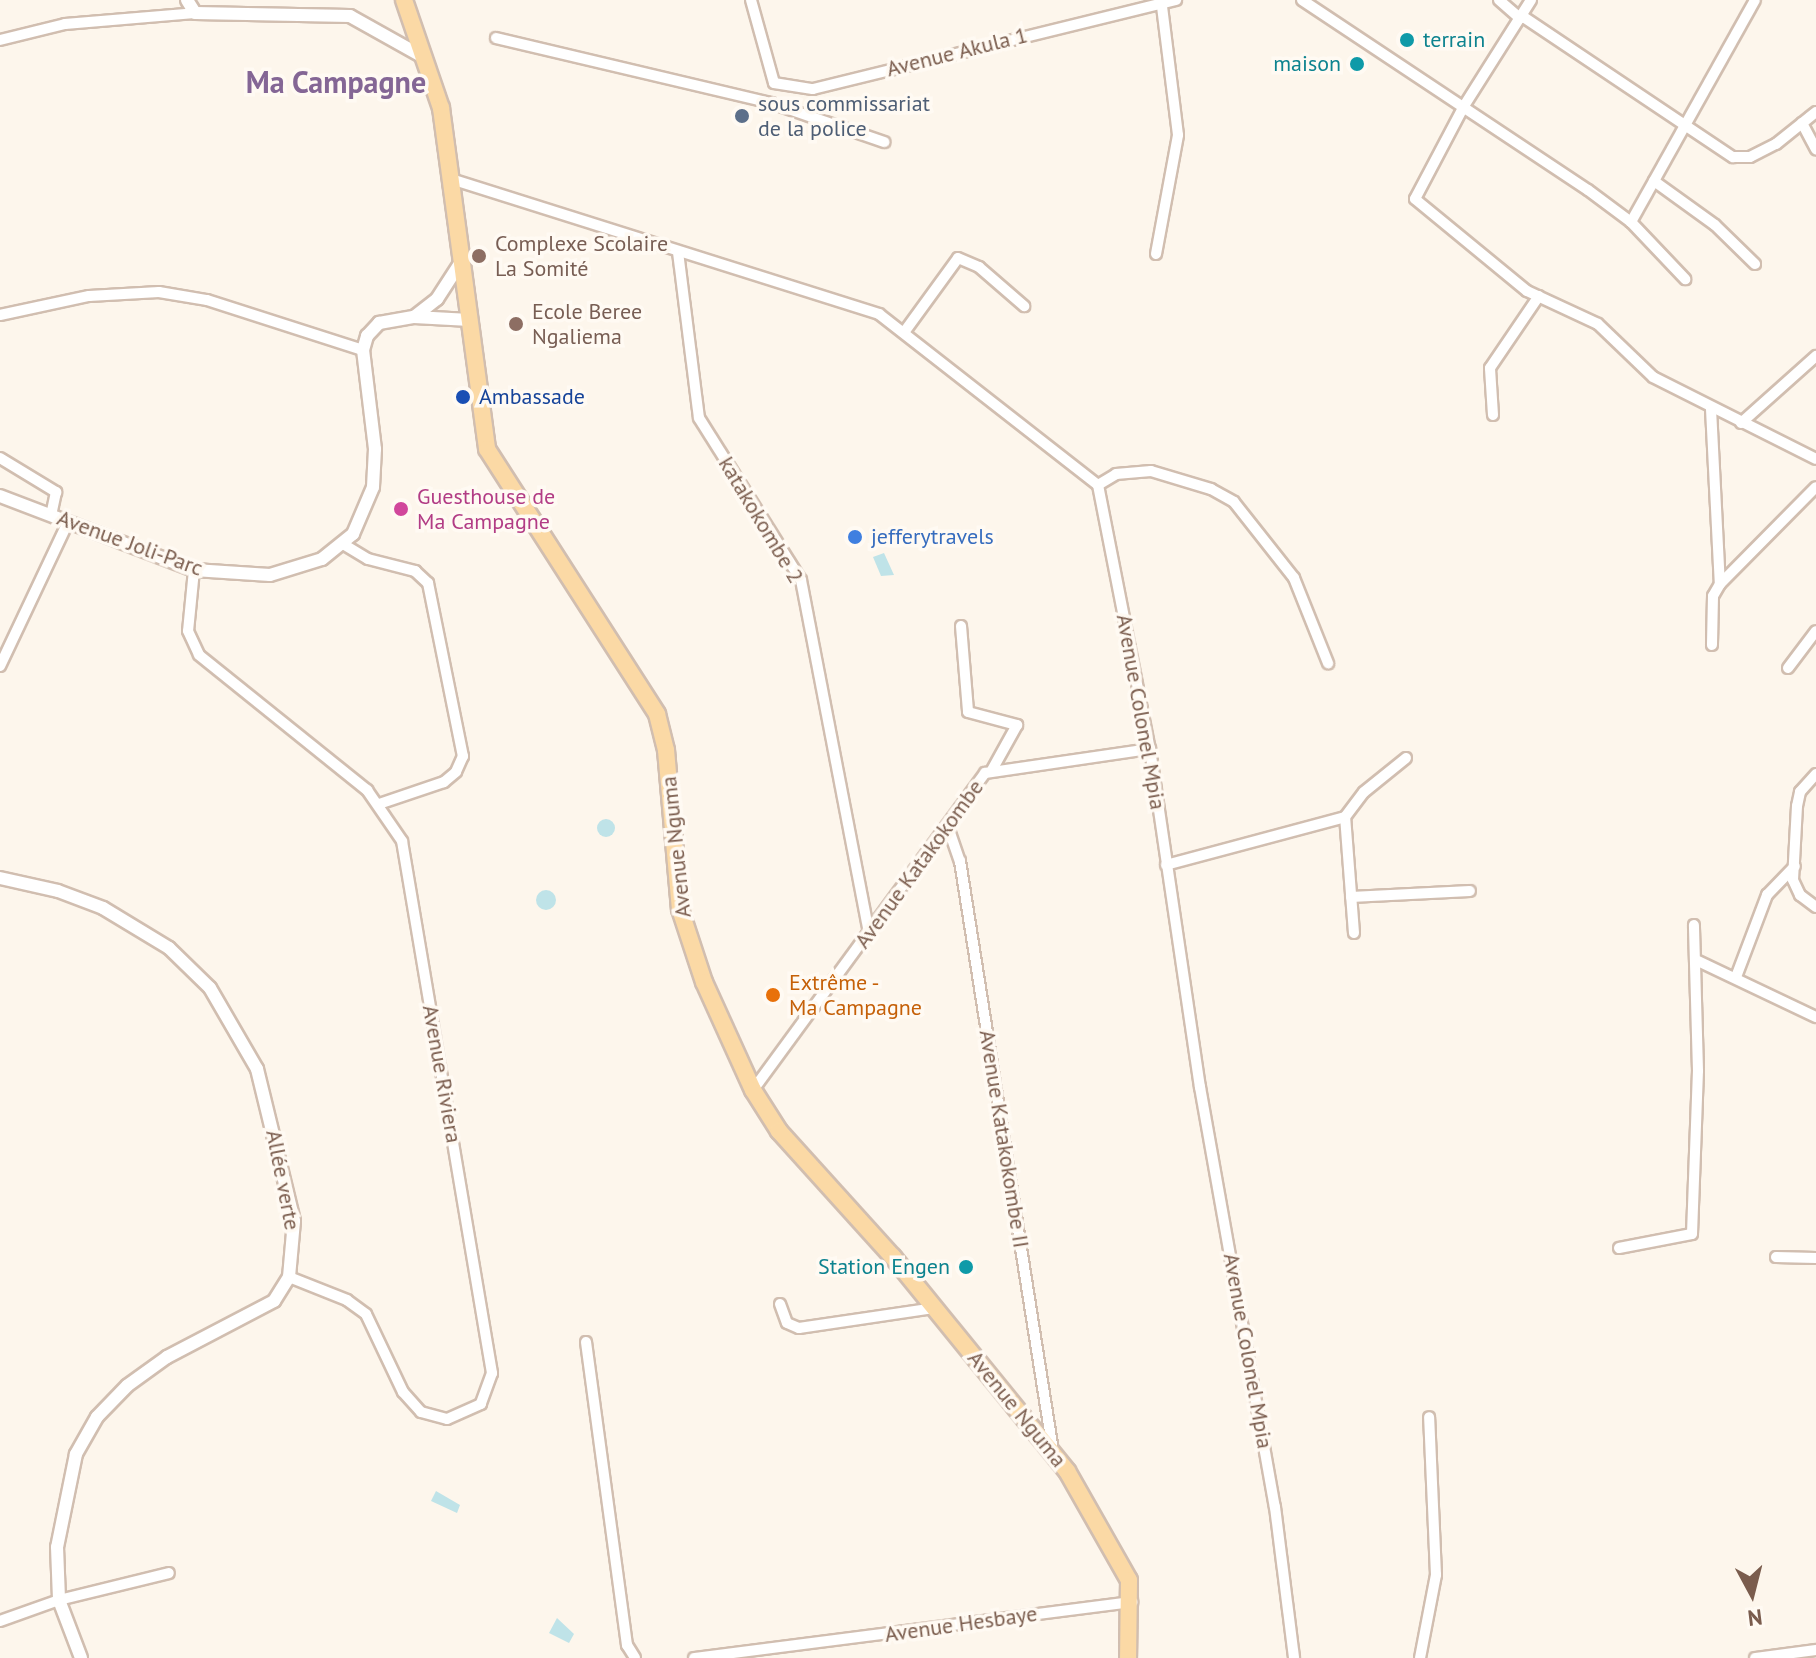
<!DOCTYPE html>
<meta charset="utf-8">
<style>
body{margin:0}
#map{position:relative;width:1816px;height:1658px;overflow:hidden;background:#fdf6ec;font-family:"PT Sans",sans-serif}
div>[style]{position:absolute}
.water>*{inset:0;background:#bfe3e8}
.round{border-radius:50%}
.roads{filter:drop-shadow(2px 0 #d1beb0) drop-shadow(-2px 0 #d1beb0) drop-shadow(0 2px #d1beb0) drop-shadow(0 -2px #d1beb0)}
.minor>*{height:10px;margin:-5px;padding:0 5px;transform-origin:5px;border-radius:5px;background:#fff}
.tertiary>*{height:12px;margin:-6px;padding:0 6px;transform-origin:6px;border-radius:6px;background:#fff}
.primary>*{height:16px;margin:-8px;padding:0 8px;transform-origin:8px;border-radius:8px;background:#fbd9a5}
.dots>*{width:22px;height:22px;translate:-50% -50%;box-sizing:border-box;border:4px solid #fffaf3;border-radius:50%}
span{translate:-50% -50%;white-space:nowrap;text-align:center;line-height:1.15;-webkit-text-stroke:7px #fffaf3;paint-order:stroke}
.culture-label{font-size:22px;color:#0d838f}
.left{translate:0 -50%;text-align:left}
.right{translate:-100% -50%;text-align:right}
.street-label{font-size:22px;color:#7a5c4d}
.service-label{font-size:22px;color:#4e5e75}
.education-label{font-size:22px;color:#785e54}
.transit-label{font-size:22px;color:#164399}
.hotel-label{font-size:22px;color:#b23c85}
.shop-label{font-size:22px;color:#366cbe}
.food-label{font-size:22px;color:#c56008}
.district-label{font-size:30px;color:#846695;font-weight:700}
.north{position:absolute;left:1712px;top:1554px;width:80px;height:80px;-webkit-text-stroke:6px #fffaf3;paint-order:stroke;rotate:173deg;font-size:22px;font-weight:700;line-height:32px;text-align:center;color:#7a5c4d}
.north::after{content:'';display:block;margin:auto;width:28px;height:36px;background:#7a5c4d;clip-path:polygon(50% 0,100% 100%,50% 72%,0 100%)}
</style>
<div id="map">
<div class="water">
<i style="clip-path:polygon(884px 553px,894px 575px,881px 576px,873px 557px)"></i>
<i class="round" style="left:597px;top:819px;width:18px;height:18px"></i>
<i class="round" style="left:536px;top:890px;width:20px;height:20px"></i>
<i style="clip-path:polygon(436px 1491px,460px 1505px,457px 1513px,431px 1501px)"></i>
<i style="clip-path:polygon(557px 1618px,574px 1634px,569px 1643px,549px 1633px)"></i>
</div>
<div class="roads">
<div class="minor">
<i style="left:751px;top:0;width:86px;rotate:74.5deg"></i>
<i style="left:774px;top:83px;width:39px;rotate:9deg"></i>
<i style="left:813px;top:89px;width:374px;rotate:-13.8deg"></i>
<i style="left:1302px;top:0;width:343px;rotate:33.6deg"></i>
<i style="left:1588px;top:190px;width:54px;rotate:36.7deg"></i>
<i style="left:1631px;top:222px;width:79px;rotate:46.5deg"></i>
<i style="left:1499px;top:0;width:28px;rotate:41deg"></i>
<i style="left:1531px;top:0;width:125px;rotate:122.3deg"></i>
<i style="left:1464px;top:106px;width:105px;rotate:117.8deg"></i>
<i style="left:1415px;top:199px;width:145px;rotate:39.4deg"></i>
<i style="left:1527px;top:291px;width:78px;rotate:24.9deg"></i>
<i style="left:1598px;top:324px;width:76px;rotate:43.9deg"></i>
<i style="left:1653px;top:377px;width:182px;rotate:26.7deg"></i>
<i style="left:1522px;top:16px;width:254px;rotate:33.8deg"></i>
<i style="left:1733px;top:157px;width:17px"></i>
<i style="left:1750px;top:157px;width:29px;rotate:-27deg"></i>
<i style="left:1776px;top:144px;width:51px;rotate:-38.7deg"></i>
<i style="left:496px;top:38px;width:283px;rotate:13.3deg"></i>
<i style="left:771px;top:103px;width:120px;rotate:19deg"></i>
<i style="left:0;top:40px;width:67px;rotate:-13.8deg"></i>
<i style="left:65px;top:24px;width:130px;rotate:-4.8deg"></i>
<i style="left:1802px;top:123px;width:30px;rotate:62deg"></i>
<i style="left:451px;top:179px;width:449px;rotate:17.5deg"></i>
<i style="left:879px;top:314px;width:278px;rotate:38deg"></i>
<i style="left:1098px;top:485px;width:269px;rotate:78.9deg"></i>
<i style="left:1150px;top:749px;width:342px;rotate:81.6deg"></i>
<i style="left:1200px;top:1087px;width:427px;rotate:79.9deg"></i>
<i style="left:1275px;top:1507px;width:152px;rotate:82.8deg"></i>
<i style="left:1654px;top:181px;width:75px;rotate:35.8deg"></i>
<i style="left:1715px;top:225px;width:56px;rotate:44.3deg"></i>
<i style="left:1631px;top:222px;width:254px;rotate:-60.8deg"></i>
<i style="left:678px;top:252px;width:167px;rotate:82.8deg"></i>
<i style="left:699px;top:418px;width:191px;rotate:57.8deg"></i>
<i style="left:801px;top:580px;width:360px;rotate:79.1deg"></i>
<i style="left:1156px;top:254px;width:121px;rotate:-79.5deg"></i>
<i style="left:1178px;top:135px;width:129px;rotate:-97.1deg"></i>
<i style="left:0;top:315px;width:91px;rotate:-12.1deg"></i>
<i style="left:89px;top:296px;width:70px;rotate:-3.3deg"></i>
<i style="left:159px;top:292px;width:49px;rotate:9.5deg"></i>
<i style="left:207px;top:300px;width:164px;rotate:17.8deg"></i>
<i style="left:905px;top:331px;width:90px;rotate:-54deg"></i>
<i style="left:958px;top:258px;width:23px;rotate:23deg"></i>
<i style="left:979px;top:267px;width:60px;rotate:40.9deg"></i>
<i style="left:1711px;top:409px;width:175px;rotate:87.1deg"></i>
<i style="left:1720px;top:584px;width:14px;rotate:120deg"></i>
<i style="left:1713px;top:596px;width:49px;rotate:91.2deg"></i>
<i style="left:1493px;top:415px;width:47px;rotate:-93.7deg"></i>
<i style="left:1490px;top:368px;width:87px;rotate:-55.8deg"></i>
<i style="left:1741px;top:423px;width:101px;rotate:-41.8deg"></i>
<i style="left:0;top:458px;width:66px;rotate:31.3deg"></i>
<i style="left:56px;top:492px;width:24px;rotate:102deg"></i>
<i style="left:1098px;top:485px;width:21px;rotate:-31deg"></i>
<i style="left:1116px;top:474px;width:35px;rotate:-5deg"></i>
<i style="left:1151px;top:471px;width:63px;rotate:16.7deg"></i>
<i style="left:1211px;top:489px;width:26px;rotate:29deg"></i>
<i style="left:1234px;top:502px;width:97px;rotate:51.7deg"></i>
<i style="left:1294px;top:578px;width:92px;rotate:68.2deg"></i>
<i style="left:343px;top:544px;width:29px;rotate:31deg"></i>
<i style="left:368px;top:559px;width:49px;rotate:14.3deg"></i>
<i style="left:415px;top:571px;width:18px;rotate:43deg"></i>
<i style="left:428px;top:583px;width:177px;rotate:78.6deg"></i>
<i style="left:463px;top:756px;width:17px;rotate:114deg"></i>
<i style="left:456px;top:772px;width:16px;rotate:140deg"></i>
<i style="left:444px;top:782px;width:69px;rotate:161.3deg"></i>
<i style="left:194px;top:570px;width:61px;rotate:95.6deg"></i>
<i style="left:188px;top:631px;width:26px;rotate:65deg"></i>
<i style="left:199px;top:655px;width:216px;rotate:38.8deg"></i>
<i style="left:367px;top:790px;width:62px;rotate:55.5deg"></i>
<i style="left:402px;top:841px;width:540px;rotate:80.4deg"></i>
<i style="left:492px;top:1373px;width:33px;rotate:110deg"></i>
<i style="left:481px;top:1404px;width:37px;rotate:156deg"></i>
<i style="left:447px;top:1419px;width:27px;rotate:-165deg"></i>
<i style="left:421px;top:1412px;width:27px;rotate:-132deg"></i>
<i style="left:403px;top:1392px;width:86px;rotate:-115.4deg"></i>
<i style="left:366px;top:1314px;width:24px;rotate:-144deg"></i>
<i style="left:347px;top:1300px;width:62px;rotate:-158.4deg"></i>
<i style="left:1720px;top:584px;width:136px;rotate:-45.3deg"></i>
<i style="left:961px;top:626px;width:86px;rotate:85.3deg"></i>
<i style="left:968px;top:712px;width:51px;rotate:14.9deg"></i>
<i style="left:1017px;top:725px;width:51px;rotate:119.1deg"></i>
<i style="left:0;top:666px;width:159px;rotate:-64.7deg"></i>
<i style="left:1788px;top:668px;width:46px;rotate:-52.9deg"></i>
<i style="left:1816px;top:774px;width:24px;rotate:132deg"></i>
<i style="left:1800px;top:792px;width:14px;rotate:102deg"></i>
<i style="left:1797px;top:806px;width:74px;rotate:93.1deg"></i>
<i style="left:1793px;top:880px;width:17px;rotate:65deg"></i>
<i style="left:1800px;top:895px;width:20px;rotate:37deg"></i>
<i style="left:948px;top:827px;width:36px;rotate:71deg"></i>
<i style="left:960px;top:861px;width:597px;rotate:81.04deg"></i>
<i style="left:1166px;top:865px;width:185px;rotate:-15deg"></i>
<i style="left:1351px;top:897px;width:119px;rotate:-2.9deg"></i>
<i style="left:1354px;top:933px;width:116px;rotate:-94.4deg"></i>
<i style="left:1345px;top:817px;width:31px;rotate:-53deg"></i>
<i style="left:1364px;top:792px;width:54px;rotate:-39deg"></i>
<i style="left:1698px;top:961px;width:131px;rotate:25.4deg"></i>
<i style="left:1736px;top:977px;width:88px;rotate:-69.3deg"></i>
<i style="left:1767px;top:895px;width:40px;rotate:-46deg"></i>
<i style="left:753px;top:1090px;width:393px;rotate:-53.8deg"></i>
<i style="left:985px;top:773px;width:167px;rotate:-8.3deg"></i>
<i style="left:1619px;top:1248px;width:74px;rotate:-10.9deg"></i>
<i style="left:1692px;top:1234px;width:163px;rotate:-87.9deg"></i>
<i style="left:1698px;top:1071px;width:146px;rotate:-91.6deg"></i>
<i style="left:1776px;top:1257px;width:40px;rotate:1.4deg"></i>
<i style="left:780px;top:1304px;width:20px;rotate:70deg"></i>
<i style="left:787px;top:1323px;width:13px;rotate:23deg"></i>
<i style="left:799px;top:1328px;width:136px;rotate:-8.4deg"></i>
<i style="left:586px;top:1342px;width:306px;rotate:82.3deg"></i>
<i style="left:627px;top:1645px;width:15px;rotate:58deg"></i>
<i style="left:0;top:1621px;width:63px;rotate:-19.6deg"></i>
<i style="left:59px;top:1600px;width:113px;rotate:-13.8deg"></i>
<i style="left:694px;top:1658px;width:442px;rotate:-7.3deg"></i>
<i style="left:1420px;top:1658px;width:85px;rotate:-79.1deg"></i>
<i style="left:1436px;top:1575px;width:158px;rotate:-92.5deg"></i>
<i style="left:1755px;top:1658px;width:62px;rotate:-7.5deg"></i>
</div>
<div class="tertiary">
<i style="left:187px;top:0;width:15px;rotate:58deg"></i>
<i style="left:195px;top:13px;width:155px;rotate:1.1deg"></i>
<i style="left:350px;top:16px;width:86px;rotate:29.2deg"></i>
<i style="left:414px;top:317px;width:56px;rotate:3.1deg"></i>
<i style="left:0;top:496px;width:208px;rotate:20.9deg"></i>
<i style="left:194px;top:570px;width:76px;rotate:3.8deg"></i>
<i style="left:270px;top:575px;width:54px;rotate:-17.1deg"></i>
<i style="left:322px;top:559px;width:40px;rotate:-39deg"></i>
<i style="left:353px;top:534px;width:51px;rotate:-66.9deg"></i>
<i style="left:373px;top:487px;width:38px;rotate:-87deg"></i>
<i style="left:375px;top:449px;width:100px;rotate:-96.9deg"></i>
<i style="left:363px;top:350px;width:15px;rotate:-74deg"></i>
<i style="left:367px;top:336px;width:18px;rotate:-47deg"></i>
<i style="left:379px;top:323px;width:36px;rotate:-10deg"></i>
<i style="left:414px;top:317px;width:29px;rotate:-38deg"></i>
<i style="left:437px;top:299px;width:44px;rotate:-57deg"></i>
<i style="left:0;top:878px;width:59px;rotate:12.6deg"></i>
<i style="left:58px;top:891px;width:48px;rotate:20.7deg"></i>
<i style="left:103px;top:908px;width:77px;rotate:31.2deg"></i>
<i style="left:169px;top:948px;width:57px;rotate:44.3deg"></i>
<i style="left:210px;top:988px;width:94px;rotate:59.9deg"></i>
<i style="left:257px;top:1069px;width:156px;rotate:76.3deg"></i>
<i style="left:294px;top:1221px;width:56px;rotate:95.1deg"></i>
<i style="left:289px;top:1277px;width:28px;rotate:122deg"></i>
<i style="left:274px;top:1301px;width:121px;rotate:152.4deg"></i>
<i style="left:167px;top:1357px;width:49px;rotate:144.1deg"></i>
<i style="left:127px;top:1386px;width:43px;rotate:134.1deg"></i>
<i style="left:97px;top:1417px;width:43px;rotate:119.6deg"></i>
<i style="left:76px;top:1454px;width:95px;rotate:101.5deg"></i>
<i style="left:57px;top:1547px;width:53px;rotate:87.8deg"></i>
<i style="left:59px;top:1600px;width:62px;rotate:69.2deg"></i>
</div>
<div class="primary">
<i style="left:404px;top:0;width:114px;rotate:71.1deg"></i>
<i style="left:441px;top:108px;width:344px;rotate:82.3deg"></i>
<i style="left:487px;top:449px;width:315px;rotate:57.3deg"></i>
<i style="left:657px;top:714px;width:37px;rotate:76deg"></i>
<i style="left:666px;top:750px;width:160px;rotate:85deg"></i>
<i style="left:680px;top:909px;width:77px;rotate:71.8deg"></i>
<i style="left:704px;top:982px;width:119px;rotate:65.6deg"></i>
<i style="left:753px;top:1090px;width:49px;rotate:57.6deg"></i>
<i style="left:779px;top:1131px;width:170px;rotate:47.9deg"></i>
<i style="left:893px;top:1257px;width:276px;rotate:50.9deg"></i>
<i style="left:1067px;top:1471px;width:125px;rotate:60.4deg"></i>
<i style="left:1129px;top:1580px;width:78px;rotate:90.7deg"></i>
</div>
</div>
<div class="dots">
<i style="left:1407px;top:40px;background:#0f9aa8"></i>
<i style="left:1357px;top:64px;background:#0f9aa8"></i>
<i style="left:742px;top:116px;background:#5c6f8a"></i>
<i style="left:479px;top:256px;background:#8d6e63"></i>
<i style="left:516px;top:324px;background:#8d6e63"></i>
<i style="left:463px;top:397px;background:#1a4fb4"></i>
<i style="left:401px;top:509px;background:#d1479c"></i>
<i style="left:855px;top:537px;background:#3f7fe0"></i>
<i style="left:773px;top:995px;background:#e8710a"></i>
<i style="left:966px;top:1267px;background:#0f9aa8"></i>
</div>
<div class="culture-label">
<span class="left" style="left:1423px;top:40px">terrain</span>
<span class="right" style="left:1341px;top:64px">maison</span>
<span class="right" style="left:950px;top:1267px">Station Engen</span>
</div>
<div class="street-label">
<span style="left:957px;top:52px;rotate:-14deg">Avenue Akula 1</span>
<span style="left:761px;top:520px;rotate:59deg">katakokombe 2</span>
<span style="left:130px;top:543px;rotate:20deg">Avenue Joli-Parc</span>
<span style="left:1141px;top:712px;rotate:80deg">Avenue Colonel Mpia</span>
<span style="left:676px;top:847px;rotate:-96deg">Avenue Nguma</span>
<span style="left:919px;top:864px;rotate:-54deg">Avenue Katakokombe</span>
<span style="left:442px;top:1074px;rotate:80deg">Avenue Riviera</span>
<span style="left:1004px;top:1139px;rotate:81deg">Avenue Katakokombe II</span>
<span style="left:283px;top:1180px;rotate:79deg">Allée verte</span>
<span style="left:1248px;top:1351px;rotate:80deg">Avenue Colonel Mpia</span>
<span style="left:1017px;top:1409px;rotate:51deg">Avenue Nguma</span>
<span style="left:961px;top:1624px;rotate:-8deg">Avenue Hesbaye</span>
</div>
<div class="service-label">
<span class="left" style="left:758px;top:116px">sous commissariat<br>de la police</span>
</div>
<div class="education-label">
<span class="left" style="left:495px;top:256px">Complexe Scolaire<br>La Somité</span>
<span class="left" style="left:532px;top:324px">Ecole Beree<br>Ngaliema</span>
</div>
<div class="transit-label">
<span class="left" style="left:479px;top:397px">Ambassade</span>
</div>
<div class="hotel-label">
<span class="left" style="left:417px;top:509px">Guesthouse de<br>Ma Campagne</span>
</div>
<div class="shop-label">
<span class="left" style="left:871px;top:537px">jefferytravels</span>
</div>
<div class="food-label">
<span class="left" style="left:789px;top:995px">Extrême -<br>Ma Campagne</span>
</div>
<div class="district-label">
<span style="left:336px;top:82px">Ma Campagne</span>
</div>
<div class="north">N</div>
</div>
